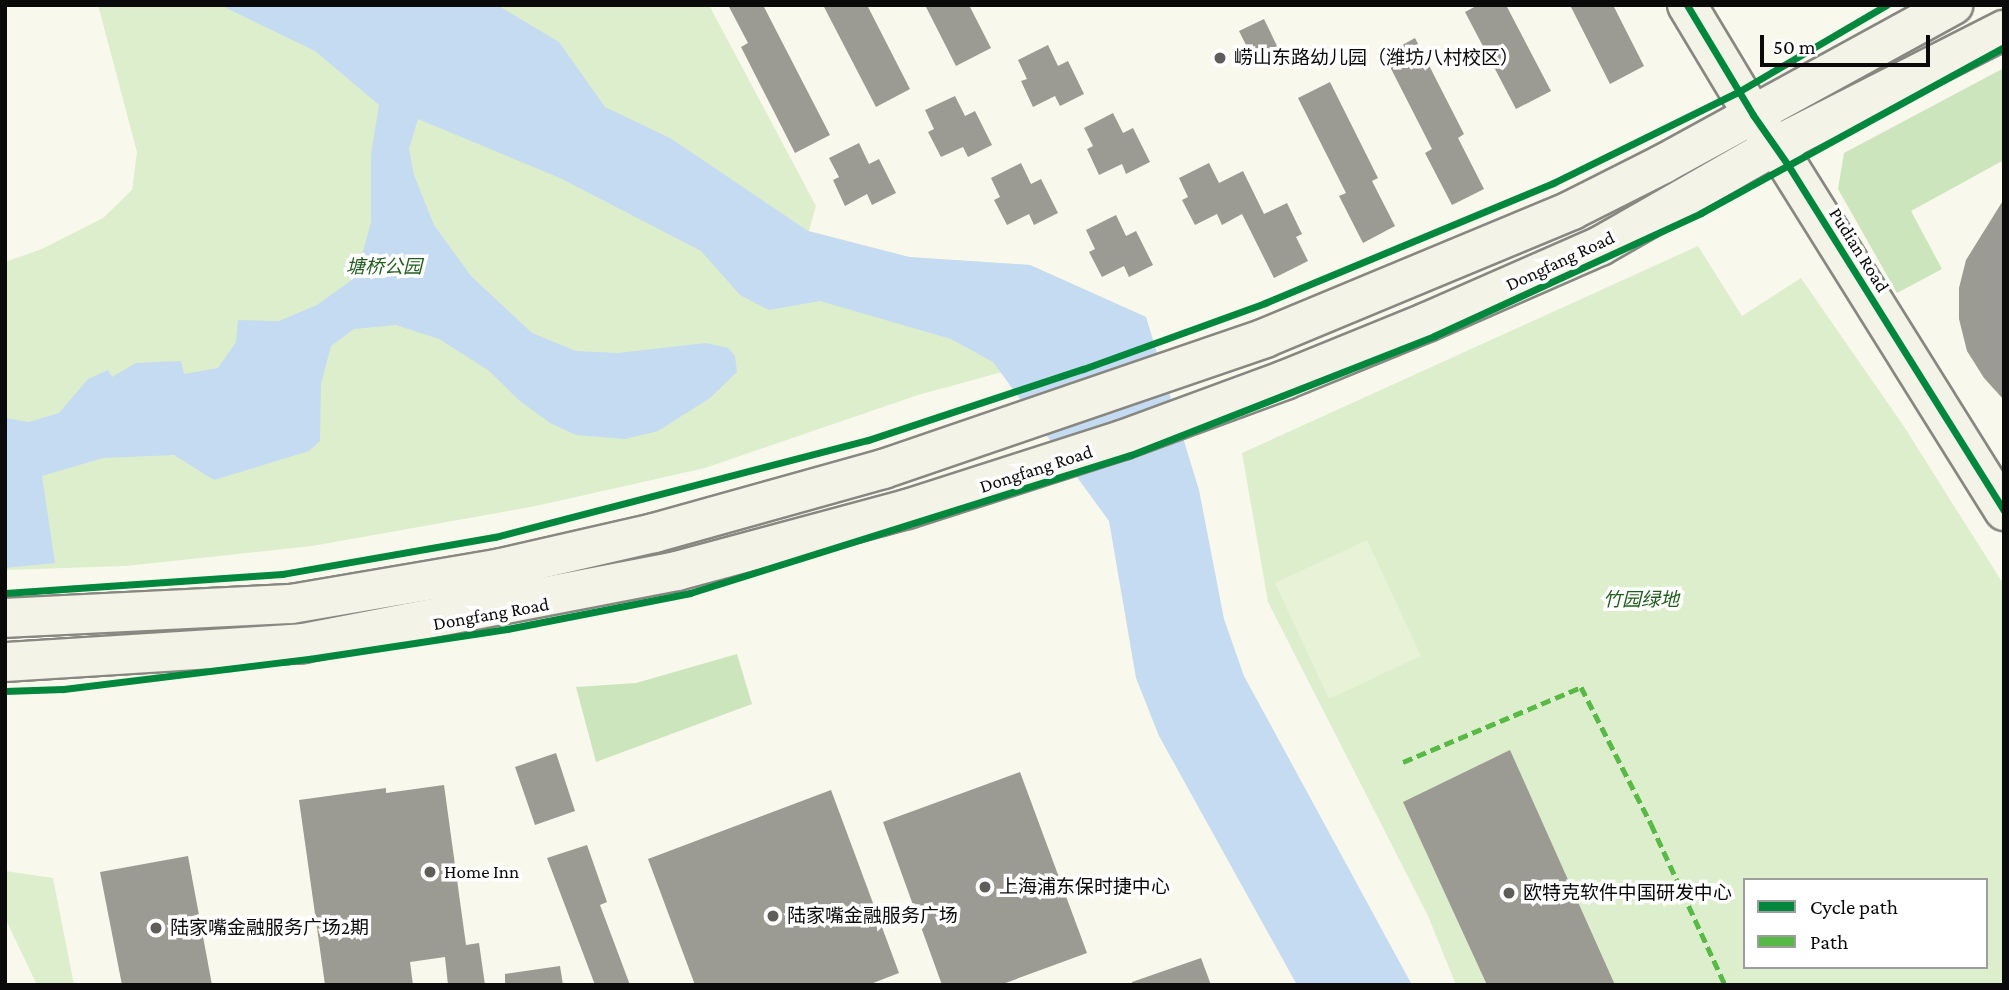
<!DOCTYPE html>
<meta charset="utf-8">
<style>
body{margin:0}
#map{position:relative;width:2009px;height:990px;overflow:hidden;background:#f9f8ec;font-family:"Crimson Pro","Noto Sans SC",serif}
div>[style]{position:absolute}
.green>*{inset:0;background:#ddeecd}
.forest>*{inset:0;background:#cce5bc}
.pitch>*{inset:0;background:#e7f2d7}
.water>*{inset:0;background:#c5dbf1}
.building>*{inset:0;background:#9b9a93}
.roads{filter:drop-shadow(2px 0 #888882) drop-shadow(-2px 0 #888882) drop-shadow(0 2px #888882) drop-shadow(0 -2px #888882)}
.secondary>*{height:38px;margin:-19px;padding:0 19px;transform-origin:19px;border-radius:19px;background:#f3f3e7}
.quiet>*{height:5px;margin-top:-2.5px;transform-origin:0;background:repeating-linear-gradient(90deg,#58b947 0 10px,transparent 0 15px)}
.cycleway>*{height:7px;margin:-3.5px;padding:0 3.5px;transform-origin:3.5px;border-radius:3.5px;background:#00873e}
.dots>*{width:19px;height:19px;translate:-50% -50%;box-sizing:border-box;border:4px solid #fff;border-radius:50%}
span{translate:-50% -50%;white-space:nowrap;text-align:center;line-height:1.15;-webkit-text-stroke:7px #fff;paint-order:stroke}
.poi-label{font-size:19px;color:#0a0a0a}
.left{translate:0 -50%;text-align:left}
.street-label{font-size:19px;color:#0a0a0a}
.park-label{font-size:19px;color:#225d1e;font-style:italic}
.frame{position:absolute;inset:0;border:7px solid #0a0a0a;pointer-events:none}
.legend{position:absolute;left:1743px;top:878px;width:245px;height:91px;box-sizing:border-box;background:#fff;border:2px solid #9d9d9d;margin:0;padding:9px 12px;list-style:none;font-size:21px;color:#0a0a0a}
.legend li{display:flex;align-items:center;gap:14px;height:35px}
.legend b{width:35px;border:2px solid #9d9d9d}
.scale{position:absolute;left:1760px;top:35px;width:170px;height:32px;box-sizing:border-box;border:4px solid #0a0a0a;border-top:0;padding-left:9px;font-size:21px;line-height:24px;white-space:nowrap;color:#0a0a0a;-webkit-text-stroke:5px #fff;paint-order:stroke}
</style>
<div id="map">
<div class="green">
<i style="clip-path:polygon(98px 5px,709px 5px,816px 206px,809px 231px,909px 257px,1030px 265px,1146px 317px,1150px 332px,918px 395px,705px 468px,536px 506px,312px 546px,126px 566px,5px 570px,5px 262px,42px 249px,103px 218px,132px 190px,137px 152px)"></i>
<i style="clip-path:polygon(evenodd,1698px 246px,1742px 316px,1801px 278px,1903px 425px,2004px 585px,2004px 985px,1456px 985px,1428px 916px,1268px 602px,1242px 453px,1698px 246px,1745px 880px,1986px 880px,1986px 967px,1745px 967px,1745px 880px)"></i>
<i style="clip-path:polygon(5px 871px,53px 878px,74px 985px,37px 985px,5px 918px)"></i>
</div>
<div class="forest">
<i style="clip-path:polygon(2004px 68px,2004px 160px,1911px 211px,1942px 269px,1897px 293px,1838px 189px,1844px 153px)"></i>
<i style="clip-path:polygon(737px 654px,752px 704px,596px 762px,576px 687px,636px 683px)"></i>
</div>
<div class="pitch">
<i style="clip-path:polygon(1367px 540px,1421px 656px,1329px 699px,1275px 583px)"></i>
</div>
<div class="water">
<i style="clip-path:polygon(220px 5px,497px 5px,559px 42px,605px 107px,670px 138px,808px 231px,909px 257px,1030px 265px,1146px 317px,1199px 490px,1224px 619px,1244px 676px,1412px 985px,1297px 985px,1159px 736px,1136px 678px,1109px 521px,993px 362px,951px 339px,820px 301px,769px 310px,740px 295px,701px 251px,560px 178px,418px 119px,409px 149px,414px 175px,434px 225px,471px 276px,532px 333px,576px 351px,618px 353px,706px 343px,728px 348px,735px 356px,737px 372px,710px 398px,658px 431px,625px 439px,576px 435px,550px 423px,520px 401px,488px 370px,439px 339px,396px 325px,354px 329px,331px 346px,321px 384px,320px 441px,309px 451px,214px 480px,174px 455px,103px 458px,42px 476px,55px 563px,5px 568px,5px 418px,29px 422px,59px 413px,88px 379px,108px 370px,112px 377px,136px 363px,181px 361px,184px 374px,218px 368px,236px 342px,238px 320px,279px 321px,317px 305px,356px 277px,371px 222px,371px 154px,379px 105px,315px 51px)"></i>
</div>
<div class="building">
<i style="clip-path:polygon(728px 5px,763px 5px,830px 135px,795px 153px,741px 47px,748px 43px)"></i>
<i style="clip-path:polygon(823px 5px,867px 5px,910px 89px,876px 107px)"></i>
<i style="clip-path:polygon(925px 5px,969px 5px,991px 48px,956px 66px)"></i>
<i style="clip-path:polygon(1478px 5px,1506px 5px,1551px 91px,1516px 109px,1465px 12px)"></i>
<i style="clip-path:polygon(1570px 5px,1613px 5px,1644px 66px,1610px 84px)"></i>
<i style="clip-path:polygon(1264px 19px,1277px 46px,1253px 59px,1239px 31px)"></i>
<i style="clip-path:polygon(1415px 38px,1464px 134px,1458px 138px,1484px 189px,1452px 205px,1425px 153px,1432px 149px,1384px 55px)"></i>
<i style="clip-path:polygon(1048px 45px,1058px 66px,1068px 61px,1084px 94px,1060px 106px,1055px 96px,1033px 107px,1021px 81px,1027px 79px,1018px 60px)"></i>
<i style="clip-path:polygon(1330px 82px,1378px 178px,1372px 181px,1395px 226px,1363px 243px,1339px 196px,1346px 193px,1298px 98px)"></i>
<i style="clip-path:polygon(955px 96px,965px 116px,975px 111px,992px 145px,968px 157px,963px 147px,941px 157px,928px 132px,934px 129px,925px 110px)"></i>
<i style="clip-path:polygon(1113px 113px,1123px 133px,1133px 128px,1150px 162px,1126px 174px,1122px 164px,1099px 175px,1087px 149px,1093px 146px,1084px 128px)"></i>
<i style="clip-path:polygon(859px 143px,869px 164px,879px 159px,896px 193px,872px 205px,867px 194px,845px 206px,833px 180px,839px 177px,829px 158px)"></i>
<i style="clip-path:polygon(1021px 163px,1031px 184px,1041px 179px,1058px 213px,1034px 225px,1029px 214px,1007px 225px,994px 200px,1000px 197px,991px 178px)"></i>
<i style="clip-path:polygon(1209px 163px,1219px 183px,1243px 171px,1264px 214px,1287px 203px,1302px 234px,1296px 237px,1308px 261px,1274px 278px,1242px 214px,1222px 225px,1217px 214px,1195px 225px,1182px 200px,1188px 197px,1179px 178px)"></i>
<i style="clip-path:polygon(2004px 199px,2004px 400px,1984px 378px,1967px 351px,1959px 319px,1959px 288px,1966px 260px)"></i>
<i style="clip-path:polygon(1116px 215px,1126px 236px,1136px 231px,1153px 265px,1129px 277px,1124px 266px,1102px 277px,1089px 252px,1095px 249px,1086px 230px)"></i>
<i style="clip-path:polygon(1510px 750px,1615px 985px,1487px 985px,1403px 802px)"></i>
<i style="clip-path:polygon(556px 753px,575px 811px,535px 825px,515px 767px)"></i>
<i style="clip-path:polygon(1020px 772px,1087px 953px,1000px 985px,942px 985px,883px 822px)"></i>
<i style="clip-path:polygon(444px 785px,466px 945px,479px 943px,485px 985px,448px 985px,445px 957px,410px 962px,413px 985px,325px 985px,299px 800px,386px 788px,386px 793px)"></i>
<i style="clip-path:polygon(831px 790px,899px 973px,868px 985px,695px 985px,648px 859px)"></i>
<i style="clip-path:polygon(587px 845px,607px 902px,600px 905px,630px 985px,595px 985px,547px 858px)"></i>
<i style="clip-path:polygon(188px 856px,212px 985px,122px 985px,100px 872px)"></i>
<i style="clip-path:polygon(1201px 958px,1211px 985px,1133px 985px,1132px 982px)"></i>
<i style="clip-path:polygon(560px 966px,563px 985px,505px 985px,505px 974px)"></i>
</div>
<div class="roads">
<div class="secondary">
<i style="left:1687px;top:5px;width:128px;rotate:59deg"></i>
<i style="left:1753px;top:115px;width:61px;rotate:55deg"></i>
<i style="left:1788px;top:165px;width:408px;rotate:58deg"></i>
<i style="left:5px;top:618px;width:286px;rotate:-2.8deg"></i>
<i style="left:291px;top:604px;width:213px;rotate:-9.7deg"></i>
<i style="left:501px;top:568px;width:157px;rotate:-12.9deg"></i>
<i style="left:654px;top:533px;width:238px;rotate:-15.6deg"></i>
<i style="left:883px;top:469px;width:404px;rotate:-18.9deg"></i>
<i style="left:1265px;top:338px;width:333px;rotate:-22.6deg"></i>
<i style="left:1572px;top:210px;width:102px;rotate:-26.8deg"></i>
<i style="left:1663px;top:164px;width:331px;rotate:-28.7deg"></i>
<i style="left:5px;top:662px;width:299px;rotate:-3.6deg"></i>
<i style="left:303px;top:643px;width:381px;rotate:-10.9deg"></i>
<i style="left:677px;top:571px;width:238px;rotate:-15.1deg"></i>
<i style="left:907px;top:509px;width:226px;rotate:-17.8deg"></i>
<i style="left:1122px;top:440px;width:174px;rotate:-20.2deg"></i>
<i style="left:1285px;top:380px;width:153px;rotate:-22.2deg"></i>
<i style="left:1427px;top:322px;width:189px;rotate:-23.7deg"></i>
<i style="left:1600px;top:246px;width:199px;rotate:-29.8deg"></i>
<i style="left:1773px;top:147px;width:259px;rotate:-26.9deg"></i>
</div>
</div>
<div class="quiet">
<i style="left:1403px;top:762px;width:193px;rotate:-22.8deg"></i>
<i style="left:1581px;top:687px;width:154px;rotate:62.9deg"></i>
<i style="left:1651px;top:824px;width:177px;rotate:65.3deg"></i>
</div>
<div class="cycleway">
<i style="left:1687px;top:5px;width:128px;rotate:59deg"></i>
<i style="left:1753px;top:115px;width:61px;rotate:55deg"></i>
<i style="left:1788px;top:165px;width:408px;rotate:58deg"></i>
<i style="left:5px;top:593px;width:278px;rotate:-3.9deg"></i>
<i style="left:282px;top:574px;width:216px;rotate:-9.9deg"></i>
<i style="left:495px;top:537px;width:385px;rotate:-14.6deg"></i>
<i style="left:868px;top:440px;width:226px;rotate:-18.3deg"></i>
<i style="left:1083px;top:369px;width:194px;rotate:-19.9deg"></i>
<i style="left:1265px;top:303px;width:312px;rotate:-22.6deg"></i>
<i style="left:1553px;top:183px;width:206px;rotate:-26.2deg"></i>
<i style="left:1738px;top:92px;width:172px;rotate:-30.4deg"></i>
<i style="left:5px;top:691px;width:58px;rotate:-2deg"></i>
<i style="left:63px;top:689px;width:248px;rotate:-7deg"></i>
<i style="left:309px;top:659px;width:200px;rotate:-8.6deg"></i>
<i style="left:507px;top:629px;width:187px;rotate:-11.1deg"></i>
<i style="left:690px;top:593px;width:462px;rotate:-17.4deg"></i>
<i style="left:1131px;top:455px;width:326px;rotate:-21.4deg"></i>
<i style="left:1434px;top:336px;width:294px;rotate:-24.7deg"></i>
<i style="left:1701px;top:213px;width:345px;rotate:-28.7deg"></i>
</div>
<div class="dots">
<i style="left:1220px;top:58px;background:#5e5d59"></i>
<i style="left:430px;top:872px;background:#5e5d59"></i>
<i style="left:985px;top:887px;background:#5e5d59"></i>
<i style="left:1509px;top:893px;background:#5e5d59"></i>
<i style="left:773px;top:916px;background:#5e5d59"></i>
<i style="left:156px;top:928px;background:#5e5d59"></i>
</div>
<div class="poi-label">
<span class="left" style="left:1234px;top:58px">崂山东路幼儿园（潍坊八村校区）</span>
<span class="left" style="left:444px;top:872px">Home Inn</span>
<span class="left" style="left:999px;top:887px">上海浦东保时捷中心</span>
<span class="left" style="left:1523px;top:893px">欧特克软件中国研发中心</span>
<span class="left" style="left:787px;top:916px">陆家嘴金融服务广场</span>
<span class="left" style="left:170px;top:928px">陆家嘴金融服务广场2期</span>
</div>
<div class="street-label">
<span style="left:1859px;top:250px;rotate:58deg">Pudian Road</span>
<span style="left:1560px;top:261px;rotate:-25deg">Dongfang Road</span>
<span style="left:1036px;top:469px;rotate:-18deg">Dongfang Road</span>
<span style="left:491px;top:614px;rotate:-10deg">Dongfang Road</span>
</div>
<div class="park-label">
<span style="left:384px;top:267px">塘桥公园</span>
<span style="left:1641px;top:600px">竹园绿地</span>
</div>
<div class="frame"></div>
<ul class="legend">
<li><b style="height:9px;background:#00873e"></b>Cycle path</li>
<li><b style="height:9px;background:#58b947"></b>Path</li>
</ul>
<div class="scale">50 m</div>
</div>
